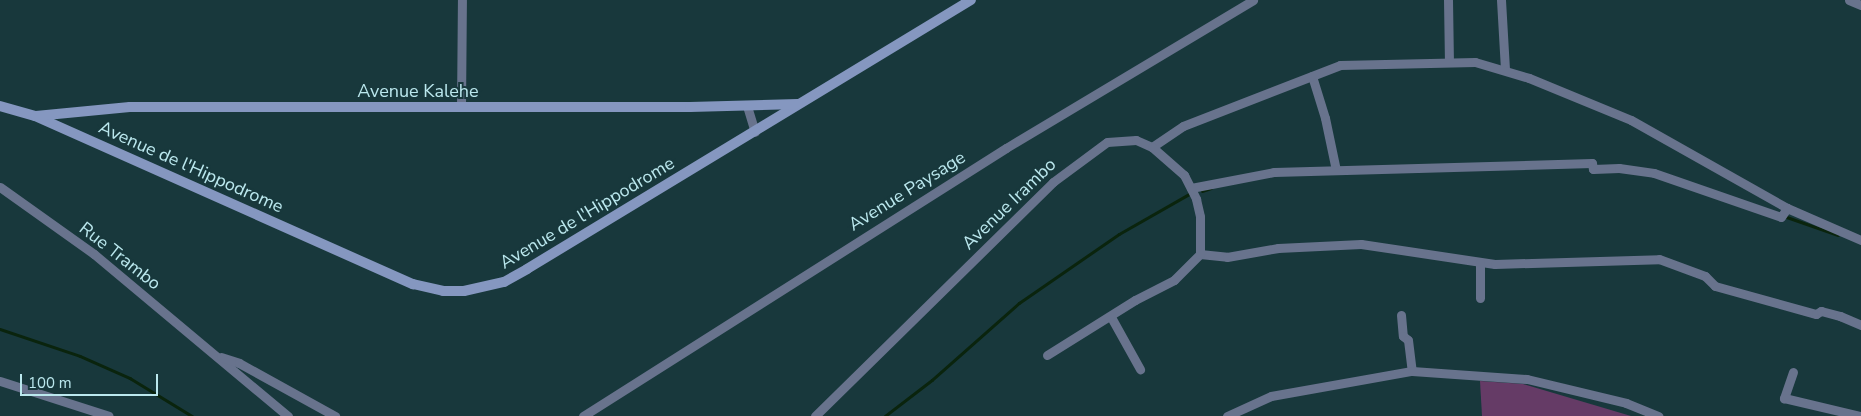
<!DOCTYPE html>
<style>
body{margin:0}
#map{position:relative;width:1861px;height:416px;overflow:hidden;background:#18383c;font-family:"Nunito Sans",sans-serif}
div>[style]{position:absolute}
.green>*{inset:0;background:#653b66}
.stream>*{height:2.5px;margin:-1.25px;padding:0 1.25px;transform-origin:1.25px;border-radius:1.25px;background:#0a240d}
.street>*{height:9px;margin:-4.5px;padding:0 4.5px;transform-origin:4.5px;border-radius:4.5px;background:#68738d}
.secondary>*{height:10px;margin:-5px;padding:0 5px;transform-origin:5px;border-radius:5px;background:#8597c0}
span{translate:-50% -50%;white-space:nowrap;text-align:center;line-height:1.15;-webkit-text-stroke:4px #18383c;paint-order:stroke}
.street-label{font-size:18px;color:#bbe8ee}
.scale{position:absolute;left:20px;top:374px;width:138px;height:22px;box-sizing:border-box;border:2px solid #bbe8ee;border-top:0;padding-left:6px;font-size:15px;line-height:18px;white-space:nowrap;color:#bbe8ee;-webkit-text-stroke:4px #18383c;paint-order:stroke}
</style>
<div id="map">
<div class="green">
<i style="clip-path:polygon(1480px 381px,1523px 384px,1631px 416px,1482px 416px)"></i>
</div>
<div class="stream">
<i style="left:1202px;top:191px;width:9px;rotate:-18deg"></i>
<i style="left:1784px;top:216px;width:57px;rotate:19.4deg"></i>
<i style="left:0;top:329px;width:84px;rotate:18.6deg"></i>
<i style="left:80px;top:356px;width:55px;rotate:23.7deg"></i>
<i style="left:130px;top:378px;width:73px;rotate:31.5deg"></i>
<i style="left:885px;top:416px;width:59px;rotate:-37.5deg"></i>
<i style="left:932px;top:380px;width:116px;rotate:-41.5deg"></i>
<i style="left:1019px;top:303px;width:121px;rotate:-34.6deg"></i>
<i style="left:1119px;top:234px;width:81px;rotate:-29.7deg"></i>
</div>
<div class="street">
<i style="left:1448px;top:0;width:61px;rotate:89.1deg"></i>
<i style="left:1501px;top:0;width:70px;rotate:86.7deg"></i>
<i style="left:1849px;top:0;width:13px;rotate:23deg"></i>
<i style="left:1312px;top:76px;width:44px;rotate:72.8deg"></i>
<i style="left:1325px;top:118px;width:53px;rotate:78.1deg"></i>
<i style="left:747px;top:106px;width:27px;rotate:73deg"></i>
<i style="left:461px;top:107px;width:107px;rotate:-89.5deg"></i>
<i style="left:1152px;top:147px;width:37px;rotate:-34deg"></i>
<i style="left:1183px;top:126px;width:168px;rotate:-21.2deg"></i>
<i style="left:1340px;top:65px;width:135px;rotate:-1.3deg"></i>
<i style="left:1475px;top:62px;width:56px;rotate:16.5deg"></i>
<i style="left:1529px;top:78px;width:110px;rotate:22.4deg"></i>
<i style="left:1631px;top:120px;width:179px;rotate:29.4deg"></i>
<i style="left:0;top:187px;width:115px;rotate:35.5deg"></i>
<i style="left:94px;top:254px;width:253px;rotate:39.9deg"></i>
<i style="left:1191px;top:188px;width:85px;rotate:-10.9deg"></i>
<i style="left:1274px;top:172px;width:318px;rotate:-1.6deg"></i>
<i style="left:1592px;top:163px;width:6px;rotate:81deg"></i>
<i style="left:1593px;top:169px;width:26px;rotate:-2deg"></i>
<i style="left:1619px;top:168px;width:35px;rotate:8deg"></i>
<i style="left:1654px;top:173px;width:134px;rotate:19.1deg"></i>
<i style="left:1781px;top:217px;width:11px;rotate:-56deg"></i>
<i style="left:1787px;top:208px;width:81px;rotate:23.4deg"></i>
<i style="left:1200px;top:254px;width:27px;rotate:6deg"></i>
<i style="left:1227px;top:257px;width:52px;rotate:-10deg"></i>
<i style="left:1278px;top:248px;width:83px;rotate:-2.8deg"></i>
<i style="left:1361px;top:244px;width:135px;rotate:8.5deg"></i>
<i style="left:1495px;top:264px;width:164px;rotate:-1.7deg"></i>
<i style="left:1659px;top:259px;width:49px;rotate:20.3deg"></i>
<i style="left:1705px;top:276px;width:14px;rotate:45deg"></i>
<i style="left:1715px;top:286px;width:105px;rotate:15.5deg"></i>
<i style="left:1816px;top:314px;width:6px;rotate:-31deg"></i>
<i style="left:1821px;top:311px;width:20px;rotate:15deg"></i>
<i style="left:1840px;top:316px;width:23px;rotate:23deg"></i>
<i style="left:1480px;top:298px;width:35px;rotate:-90deg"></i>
<i style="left:1401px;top:315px;width:21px;rotate:85deg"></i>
<i style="left:1403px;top:336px;width:6px;rotate:39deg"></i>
<i style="left:1408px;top:340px;width:31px;rotate:83deg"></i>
<i style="left:1111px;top:317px;width:60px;rotate:60.9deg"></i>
<i style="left:1047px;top:355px;width:104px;rotate:-32deg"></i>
<i style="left:1135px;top:300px;width:44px;rotate:-27.1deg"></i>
<i style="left:1174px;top:280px;width:37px;rotate:-45deg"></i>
<i style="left:221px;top:357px;width:19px;rotate:18deg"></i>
<i style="left:239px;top:363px;width:110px;rotate:28.9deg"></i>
<i style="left:1793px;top:372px;width:28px;rotate:109deg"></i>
<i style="left:1784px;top:398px;width:78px;rotate:13.3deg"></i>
<i style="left:0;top:381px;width:114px;rotate:17.8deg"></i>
<i style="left:583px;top:416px;width:501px;rotate:-32.36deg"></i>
<i style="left:1006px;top:148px;width:288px;rotate:-30.9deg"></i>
<i style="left:815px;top:416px;width:334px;rotate:-44.5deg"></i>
<i style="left:1053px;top:182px;width:67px;rotate:-36.5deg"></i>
<i style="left:1107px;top:142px;width:29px;rotate:-4deg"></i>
<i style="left:1136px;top:140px;width:17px;rotate:24deg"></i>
<i style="left:1152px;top:147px;width:43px;rotate:41.2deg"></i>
<i style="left:1184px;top:175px;width:27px;rotate:63deg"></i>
<i style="left:1196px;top:199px;width:18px;rotate:77deg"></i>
<i style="left:1200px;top:217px;width:37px;rotate:90deg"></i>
<i style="left:1227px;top:416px;width:48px;rotate:-24.4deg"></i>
<i style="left:1271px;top:396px;width:143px;rotate:-10.1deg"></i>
<i style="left:1412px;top:371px;width:115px;rotate:4deg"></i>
<i style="left:1527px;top:379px;width:102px;rotate:13.6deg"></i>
<i style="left:1626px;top:403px;width:35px;rotate:22deg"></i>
</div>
<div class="secondary">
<i style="left:0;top:106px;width:36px;rotate:16deg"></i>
<i style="left:35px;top:116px;width:414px;rotate:24deg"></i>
<i style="left:413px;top:284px;width:31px;rotate:13deg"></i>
<i style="left:443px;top:291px;width:21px"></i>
<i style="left:464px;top:291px;width:41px;rotate:-12.7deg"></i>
<i style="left:504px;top:282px;width:26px;rotate:-29deg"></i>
<i style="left:527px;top:269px;width:519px;rotate:-31.21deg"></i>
<i style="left:36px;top:116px;width:94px;rotate:-5.5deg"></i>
<i style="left:130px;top:107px;width:560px"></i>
<i style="left:690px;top:107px;width:108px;rotate:-1.6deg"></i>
</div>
<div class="street-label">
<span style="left:418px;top:91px">Avenue Kalehe</span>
<span style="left:191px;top:167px;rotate:24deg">Avenue de l'Hippodrome</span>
<span style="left:907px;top:191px;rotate:-32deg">Avenue Paysage</span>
<span style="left:1009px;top:204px;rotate:-44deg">Avenue Irambo</span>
<span style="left:587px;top:213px;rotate:-31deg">Avenue de l'Hippodrome</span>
<span style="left:120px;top:256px;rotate:38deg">Rue Trambo</span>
</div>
<div class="scale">100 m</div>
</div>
